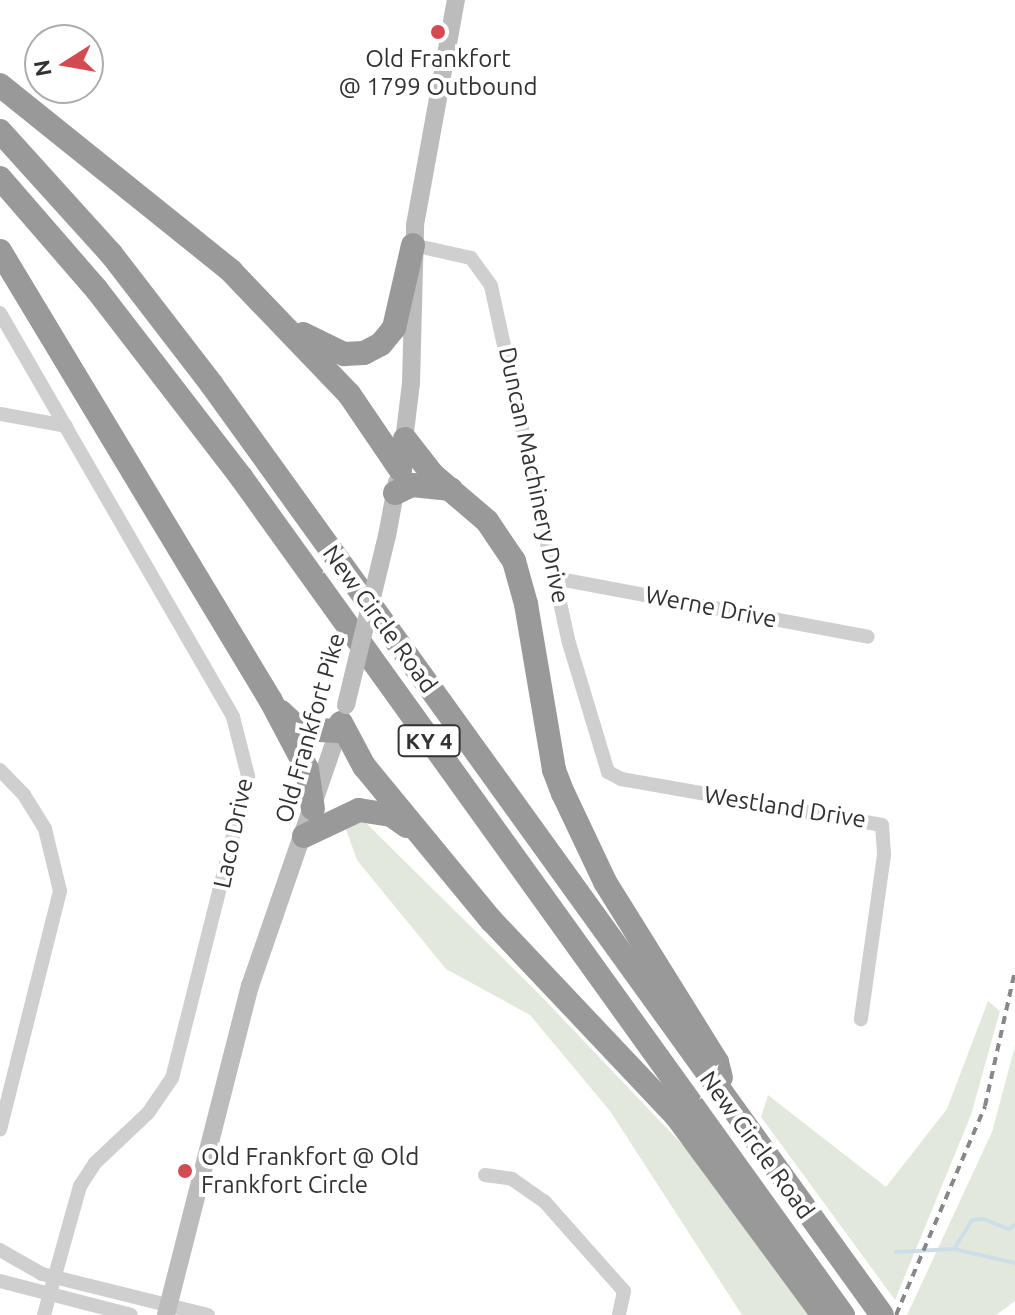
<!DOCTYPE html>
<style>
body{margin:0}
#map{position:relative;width:1015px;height:1315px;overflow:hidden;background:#fff;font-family:Ubuntu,sans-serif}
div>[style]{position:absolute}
.green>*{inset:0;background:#e2e8dc}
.stream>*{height:4px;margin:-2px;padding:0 2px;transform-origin:2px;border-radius:2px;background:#cedee8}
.street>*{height:14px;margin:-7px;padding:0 7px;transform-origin:7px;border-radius:7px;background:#cfcfcf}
.secondary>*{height:18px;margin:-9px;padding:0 9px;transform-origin:9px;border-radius:9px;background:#bcbcbc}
.highway>*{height:24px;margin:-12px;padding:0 12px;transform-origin:12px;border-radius:12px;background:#999}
.rail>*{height:4px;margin-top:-2px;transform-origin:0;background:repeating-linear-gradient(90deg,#878787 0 8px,transparent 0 14px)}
.secondary-bridge>*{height:18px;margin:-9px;padding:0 9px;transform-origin:9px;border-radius:9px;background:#bcbcbc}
.dots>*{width:22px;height:22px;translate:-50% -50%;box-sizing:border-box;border:4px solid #fff;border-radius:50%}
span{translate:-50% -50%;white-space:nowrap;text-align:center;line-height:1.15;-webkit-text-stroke:8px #fff;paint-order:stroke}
.shield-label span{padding:2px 6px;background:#fff;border:2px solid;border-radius:6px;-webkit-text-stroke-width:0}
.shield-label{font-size:22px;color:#323232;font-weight:700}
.poi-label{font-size:24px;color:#323232}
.left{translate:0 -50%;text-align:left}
.street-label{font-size:24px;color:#323232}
.north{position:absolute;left:24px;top:24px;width:80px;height:80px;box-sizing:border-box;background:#fff;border:2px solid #adadad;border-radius:50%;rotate:259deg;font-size:22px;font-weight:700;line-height:32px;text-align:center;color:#323232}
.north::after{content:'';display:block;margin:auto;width:28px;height:36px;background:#d34a52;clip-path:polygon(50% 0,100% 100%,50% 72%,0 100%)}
</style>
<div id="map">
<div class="green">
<i style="clip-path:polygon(343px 821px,366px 823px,541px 996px,717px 1181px,820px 1315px,742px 1315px,610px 1111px,530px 1015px,446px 969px,357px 860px)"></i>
<i style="clip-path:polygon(988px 1001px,1000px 1011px,971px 1115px,895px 1300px,761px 1117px,768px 1095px,886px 1187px,947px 1109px)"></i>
<i style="clip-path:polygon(1015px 1046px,1015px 1301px,996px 1315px,907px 1315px,992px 1132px)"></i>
</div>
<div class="stream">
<i style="left:954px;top:1249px;width:34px;rotate:-58deg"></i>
<i style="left:972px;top:1220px;width:11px;rotate:-5deg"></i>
<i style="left:983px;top:1219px;width:28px;rotate:21deg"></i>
<i style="left:1009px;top:1229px;width:7px;rotate:-34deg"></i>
<i style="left:896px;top:1252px;width:58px;rotate:-3deg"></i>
<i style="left:954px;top:1249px;width:63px;rotate:12.9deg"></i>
</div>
<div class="street">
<i style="left:413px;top:245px;width:59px;rotate:12.6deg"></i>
<i style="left:471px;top:258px;width:34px;rotate:54deg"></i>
<i style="left:491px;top:286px;width:365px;rotate:77.7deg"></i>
<i style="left:569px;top:643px;width:135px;rotate:73.2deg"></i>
<i style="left:608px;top:772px;width:15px;rotate:28deg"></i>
<i style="left:621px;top:779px;width:265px;rotate:10deg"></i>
<i style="left:882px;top:825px;width:30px;rotate:86deg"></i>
<i style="left:884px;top:855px;width:166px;rotate:98deg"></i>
<i style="left:0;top:313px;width:466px;rotate:60deg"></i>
<i style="left:233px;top:717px;width:61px;rotate:75.7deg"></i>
<i style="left:248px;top:776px;width:311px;rotate:104.1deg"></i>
<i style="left:172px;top:1078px;width:42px;rotate:124.4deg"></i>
<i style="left:148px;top:1113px;width:73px;rotate:136.7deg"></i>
<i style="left:95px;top:1163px;width:27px;rotate:123deg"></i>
<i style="left:80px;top:1186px;width:134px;rotate:105.6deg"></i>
<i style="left:0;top:414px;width:67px;rotate:10.3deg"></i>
<i style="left:554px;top:578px;width:319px;rotate:10.6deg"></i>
<i style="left:0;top:770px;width:35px;rotate:46deg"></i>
<i style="left:24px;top:795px;width:40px;rotate:58deg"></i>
<i style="left:45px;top:829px;width:64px;rotate:76.4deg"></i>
<i style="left:60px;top:891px;width:246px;rotate:104.1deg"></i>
<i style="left:485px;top:1175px;width:27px;rotate:8deg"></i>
<i style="left:512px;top:1179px;width:39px;rotate:35deg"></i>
<i style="left:544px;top:1201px;width:120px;rotate:48.4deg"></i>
<i style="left:624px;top:1291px;width:25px;rotate:102deg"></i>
<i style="left:0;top:1250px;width:48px;rotate:29.7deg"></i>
<i style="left:42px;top:1274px;width:171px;rotate:13.9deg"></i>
<i style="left:0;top:1281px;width:135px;rotate:14.5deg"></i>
</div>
<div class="secondary">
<i style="left:403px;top:449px;width:66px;rotate:-83.1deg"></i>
<i style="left:411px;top:383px;width:158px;rotate:-88.5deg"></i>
<i style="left:415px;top:225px;width:229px;rotate:-79.7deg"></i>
<i style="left:387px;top:536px;width:55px;rotate:-79.5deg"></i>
<i style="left:166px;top:1315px;width:340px;rotate:-75.7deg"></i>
<i style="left:250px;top:986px;width:281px;rotate:-70.9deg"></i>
</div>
<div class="highway">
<i style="left:0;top:85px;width:297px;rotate:38.8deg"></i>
<i style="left:231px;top:271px;width:170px;rotate:46.2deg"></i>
<i style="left:349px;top:394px;width:91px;rotate:55.8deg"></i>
<i style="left:0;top:131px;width:167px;rotate:47.9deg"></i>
<i style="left:112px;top:255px;width:164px;rotate:52.4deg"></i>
<i style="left:212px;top:385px;width:1146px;rotate:54.23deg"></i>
<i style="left:0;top:178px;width:148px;rotate:49.1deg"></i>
<i style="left:97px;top:290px;width:236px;rotate:52.4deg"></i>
<i style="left:241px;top:477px;width:1032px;rotate:54.31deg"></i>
<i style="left:0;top:251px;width:525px;rotate:58.94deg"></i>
<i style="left:271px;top:701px;width:77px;rotate:62.1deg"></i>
<i style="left:307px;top:769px;width:40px;rotate:81.5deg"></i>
<i style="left:303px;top:334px;width:46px;rotate:26deg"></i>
<i style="left:344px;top:354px;width:20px;rotate:-3deg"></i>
<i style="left:364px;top:353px;width:19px;rotate:-28deg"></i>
<i style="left:381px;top:344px;width:21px;rotate:-51deg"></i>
<i style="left:394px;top:328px;width:85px;rotate:-77.1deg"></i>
<i style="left:405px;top:439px;width:46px;rotate:52.1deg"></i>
<i style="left:433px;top:475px;width:71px;rotate:40.4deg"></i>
<i style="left:487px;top:521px;width:48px;rotate:56deg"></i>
<i style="left:514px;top:561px;width:45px;rotate:74.4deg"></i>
<i style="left:526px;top:604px;width:168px;rotate:80.4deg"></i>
<i style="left:554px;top:770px;width:25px;rotate:69deg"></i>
<i style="left:563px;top:793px;width:98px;rotate:64.7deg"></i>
<i style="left:605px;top:882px;width:212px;rotate:58.1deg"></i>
<i style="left:717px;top:1062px;width:16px;rotate:76deg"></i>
<i style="left:395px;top:493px;width:19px;rotate:-25deg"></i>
<i style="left:412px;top:485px;width:39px;rotate:6deg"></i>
<i style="left:281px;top:712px;width:25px;rotate:43deg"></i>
<i style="left:299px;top:729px;width:39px;rotate:3deg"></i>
<i style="left:341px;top:723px;width:49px;rotate:61.9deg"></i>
<i style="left:364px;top:766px;width:200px;rotate:50.5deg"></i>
<i style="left:491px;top:920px;width:271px;rotate:46.6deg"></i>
<i style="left:677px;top:1117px;width:246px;rotate:53.6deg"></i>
<i style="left:304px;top:836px;width:61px;rotate:-25.3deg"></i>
<i style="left:359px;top:810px;width:32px;rotate:9deg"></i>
<i style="left:391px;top:815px;width:19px;rotate:35deg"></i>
</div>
<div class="rail">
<i style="left:896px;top:1315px;width:227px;rotate:-66.9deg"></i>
<i style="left:985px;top:1106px;width:138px;rotate:-77.5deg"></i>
</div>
<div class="secondary-bridge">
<i style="left:346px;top:705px;width:174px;rotate:-76.4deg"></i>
</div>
<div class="dots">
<i style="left:438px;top:32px;background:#d34a52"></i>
<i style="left:185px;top:1171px;background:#d34a52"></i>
</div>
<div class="shield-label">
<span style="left:429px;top:741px">KY 4</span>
</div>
<div class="poi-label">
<span style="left:438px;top:73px">Old Frankfort<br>@ 1799 Outbound</span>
<span class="left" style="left:201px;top:1171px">Old Frankfort @ Old<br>Frankfort Circle</span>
</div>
<div class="street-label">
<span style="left:534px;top:475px;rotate:78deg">Duncan Machinery Drive</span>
<span style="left:711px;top:607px;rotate:11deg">Werne Drive</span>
<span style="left:380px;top:619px;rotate:54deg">New Circle Road</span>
<span style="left:310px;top:728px;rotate:-74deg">Old Frankfort Pike</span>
<span style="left:785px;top:807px;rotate:9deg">Westland Drive</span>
<span style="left:233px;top:833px;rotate:-78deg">Laco Drive</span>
<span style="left:757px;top:1145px;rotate:54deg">New Circle Road</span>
</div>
<div class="north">N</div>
</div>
